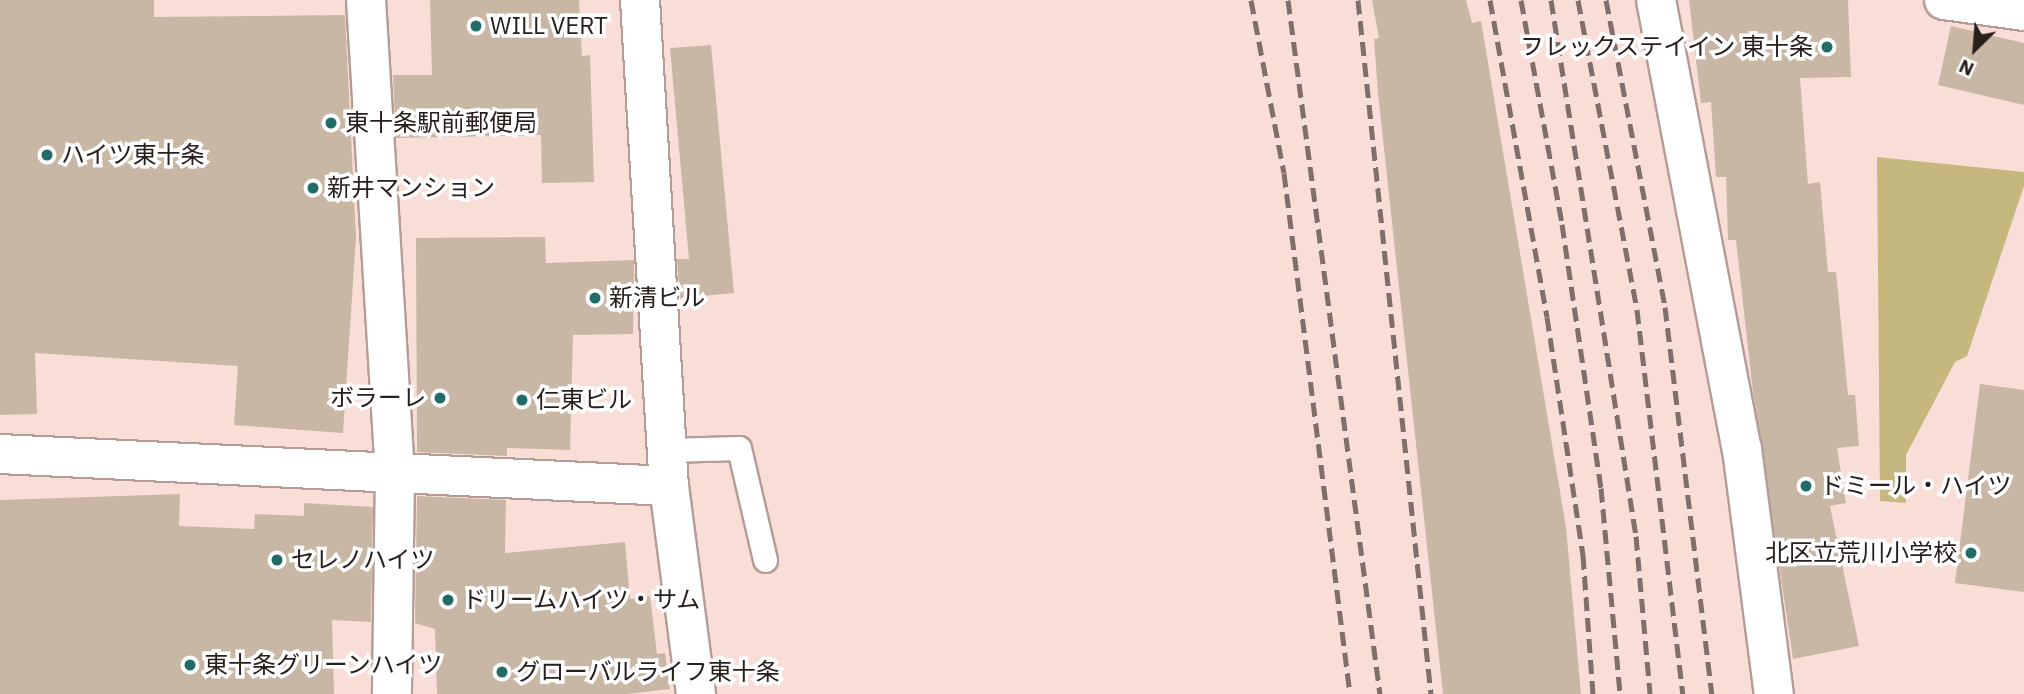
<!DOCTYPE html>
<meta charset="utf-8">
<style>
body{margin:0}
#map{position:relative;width:2024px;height:694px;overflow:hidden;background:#f9ded7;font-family:"IBM Plex Sans","Noto Sans JP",sans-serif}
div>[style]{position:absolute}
.green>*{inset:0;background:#c5b87e}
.building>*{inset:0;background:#c9b7a6}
.roads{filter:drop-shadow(2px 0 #b59c95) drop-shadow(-2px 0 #b59c95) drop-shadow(0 2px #b59c95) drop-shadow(0 -2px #b59c95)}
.service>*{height:23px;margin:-11.5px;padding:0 11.5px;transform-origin:11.5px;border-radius:11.5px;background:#fff}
.minor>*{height:38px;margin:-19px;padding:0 19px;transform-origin:19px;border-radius:19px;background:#fff}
.rail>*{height:5px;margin-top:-2.5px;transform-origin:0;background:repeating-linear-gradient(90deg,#7f6e6a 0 14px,transparent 0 21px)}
.dots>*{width:19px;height:19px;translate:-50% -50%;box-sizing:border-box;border:4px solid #fff;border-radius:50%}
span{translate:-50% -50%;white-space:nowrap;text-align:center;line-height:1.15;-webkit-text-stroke:7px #fff;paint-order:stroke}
.poi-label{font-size:24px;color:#29201d}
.left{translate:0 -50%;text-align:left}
.right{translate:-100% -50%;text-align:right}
.north{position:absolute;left:1940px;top:14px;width:70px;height:70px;-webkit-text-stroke:5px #fff;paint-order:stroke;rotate:205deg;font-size:19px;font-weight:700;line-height:28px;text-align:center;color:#29201d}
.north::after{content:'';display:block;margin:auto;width:24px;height:32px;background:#29201d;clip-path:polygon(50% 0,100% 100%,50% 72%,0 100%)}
</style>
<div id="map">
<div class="green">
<i style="clip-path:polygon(1877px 157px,2024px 172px,2024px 186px,1967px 356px,1955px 362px,1906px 455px,1906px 503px,1880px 501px)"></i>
</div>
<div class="building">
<i style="clip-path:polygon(0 0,154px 0,154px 17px,345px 15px,356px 237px,343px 433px,234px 425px,238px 366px,35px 353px,37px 414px,0 415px)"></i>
<i style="clip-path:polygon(430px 0,579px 0,582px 56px,590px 55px,594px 182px,542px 183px,541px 135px,396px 138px,393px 75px,432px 75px)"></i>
<i style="clip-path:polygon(1372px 0,1466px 0,1472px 23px,1481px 21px,1566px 527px,1581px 694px,1443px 694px,1378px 93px,1374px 39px,1379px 38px)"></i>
<i style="clip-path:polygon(1689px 0,1848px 0,1851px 77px,1800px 78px,1808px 184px,1820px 182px,1828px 272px,1836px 272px,1848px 395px,1855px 395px,1859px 446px,1837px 448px,1846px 503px,1830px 506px,1859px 646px,1793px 659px,1752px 384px,1736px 240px,1728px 240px,1726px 177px,1716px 177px,1711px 102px,1701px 103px)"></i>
<i style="clip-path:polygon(1951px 26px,2024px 43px,2024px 105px,1938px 85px)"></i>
<i style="clip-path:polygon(711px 45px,734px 293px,680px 298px,677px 259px,689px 259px,670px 48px)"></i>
<i style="clip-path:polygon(545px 237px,546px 263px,634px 260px,633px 334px,573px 335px,570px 450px,507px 448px,507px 456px,417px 452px,416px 238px)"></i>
<i style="clip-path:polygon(1980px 384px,2024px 390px,2024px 592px,1955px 583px)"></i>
<i style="clip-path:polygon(180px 494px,179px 526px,254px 529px,255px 514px,304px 516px,304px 503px,373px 507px,371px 622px,332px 620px,334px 694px,0 694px,0 500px)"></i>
<i style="clip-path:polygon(417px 496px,506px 500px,505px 553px,625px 542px,630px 599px,650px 596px,657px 654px,665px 653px,670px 689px,627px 694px,437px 694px,435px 629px,415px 623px)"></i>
</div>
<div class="roads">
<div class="service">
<i style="left:667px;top:450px;width:72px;rotate:-1.6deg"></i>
<i style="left:739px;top:448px;width:115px;rotate:76.9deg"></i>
</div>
<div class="minor">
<i style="left:366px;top:0;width:473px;rotate:86.5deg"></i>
<i style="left:395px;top:472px;width:222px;rotate:90.8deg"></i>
<i style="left:640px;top:0;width:487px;rotate:86.6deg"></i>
<i style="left:669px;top:486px;width:210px;rotate:82.6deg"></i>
<i style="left:1656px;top:0;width:457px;rotate:79.2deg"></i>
<i style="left:1742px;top:449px;width:247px;rotate:82.6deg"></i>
<i style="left:1944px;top:0;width:81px;rotate:7.8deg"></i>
<i style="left:0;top:454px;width:670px;rotate:2.74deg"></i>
</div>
</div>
<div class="rail">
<i style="left:1251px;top:0;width:176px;rotate:79.2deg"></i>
<i style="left:1284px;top:173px;width:525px;rotate:82.78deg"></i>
<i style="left:1288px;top:0;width:700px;rotate:82.45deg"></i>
<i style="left:1358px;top:0;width:698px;rotate:84deg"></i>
<i style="left:1490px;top:0;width:322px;rotate:79.8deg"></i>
<i style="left:1547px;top:317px;width:241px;rotate:81.4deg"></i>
<i style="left:1583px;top:555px;width:139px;rotate:85.9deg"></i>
<i style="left:1521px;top:0;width:228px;rotate:79.6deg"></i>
<i style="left:1562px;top:224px;width:267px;rotate:81.6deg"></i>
<i style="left:1601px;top:488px;width:207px;rotate:84.7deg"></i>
<i style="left:1551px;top:0;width:543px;rotate:80.99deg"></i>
<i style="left:1636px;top:536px;width:159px;rotate:84.9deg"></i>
<i style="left:1578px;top:0;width:316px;rotate:79.2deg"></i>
<i style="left:1637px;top:310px;width:387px;rotate:83.2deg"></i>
<i style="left:1606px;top:0;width:313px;rotate:79.1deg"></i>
<i style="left:1665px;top:307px;width:390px;rotate:83.1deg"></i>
</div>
<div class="dots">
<i style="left:476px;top:26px;background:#226c67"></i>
<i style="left:1827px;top:47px;background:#226c67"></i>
<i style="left:331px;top:123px;background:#226c67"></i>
<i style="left:47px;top:155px;background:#226c67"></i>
<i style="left:313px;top:188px;background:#226c67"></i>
<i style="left:595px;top:298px;background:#226c67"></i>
<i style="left:440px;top:398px;background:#226c67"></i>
<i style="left:522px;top:400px;background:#226c67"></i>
<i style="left:1806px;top:486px;background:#226c67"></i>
<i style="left:1971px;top:553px;background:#226c67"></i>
<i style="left:277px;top:560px;background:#226c67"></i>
<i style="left:448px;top:600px;background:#226c67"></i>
<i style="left:190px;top:665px;background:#226c67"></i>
<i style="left:502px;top:672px;background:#226c67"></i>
</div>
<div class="poi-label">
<span class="left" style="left:490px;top:26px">WILL VERT</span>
<span class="right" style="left:1813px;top:47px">フレックステイイン 東十条</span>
<span class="left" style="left:345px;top:123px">東十条駅前郵便局</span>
<span class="left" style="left:61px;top:155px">ハイツ東十条</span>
<span class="left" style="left:327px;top:188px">新井マンション</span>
<span class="left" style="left:609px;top:298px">新清ビル</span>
<span class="right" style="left:426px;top:398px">ボラーレ</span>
<span class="left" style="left:536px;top:400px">仁東ビル</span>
<span class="left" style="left:1820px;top:486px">ドミール・ハイツ</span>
<span class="right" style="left:1957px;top:553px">北区立荒川小学校</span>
<span class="left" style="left:291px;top:560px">セレノハイツ</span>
<span class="left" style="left:462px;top:600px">ドリームハイツ・サム</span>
<span class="left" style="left:204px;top:665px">東十条グリーンハイツ</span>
<span class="left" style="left:516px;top:672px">グローバルライフ東十条</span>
</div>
<div class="north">N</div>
</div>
